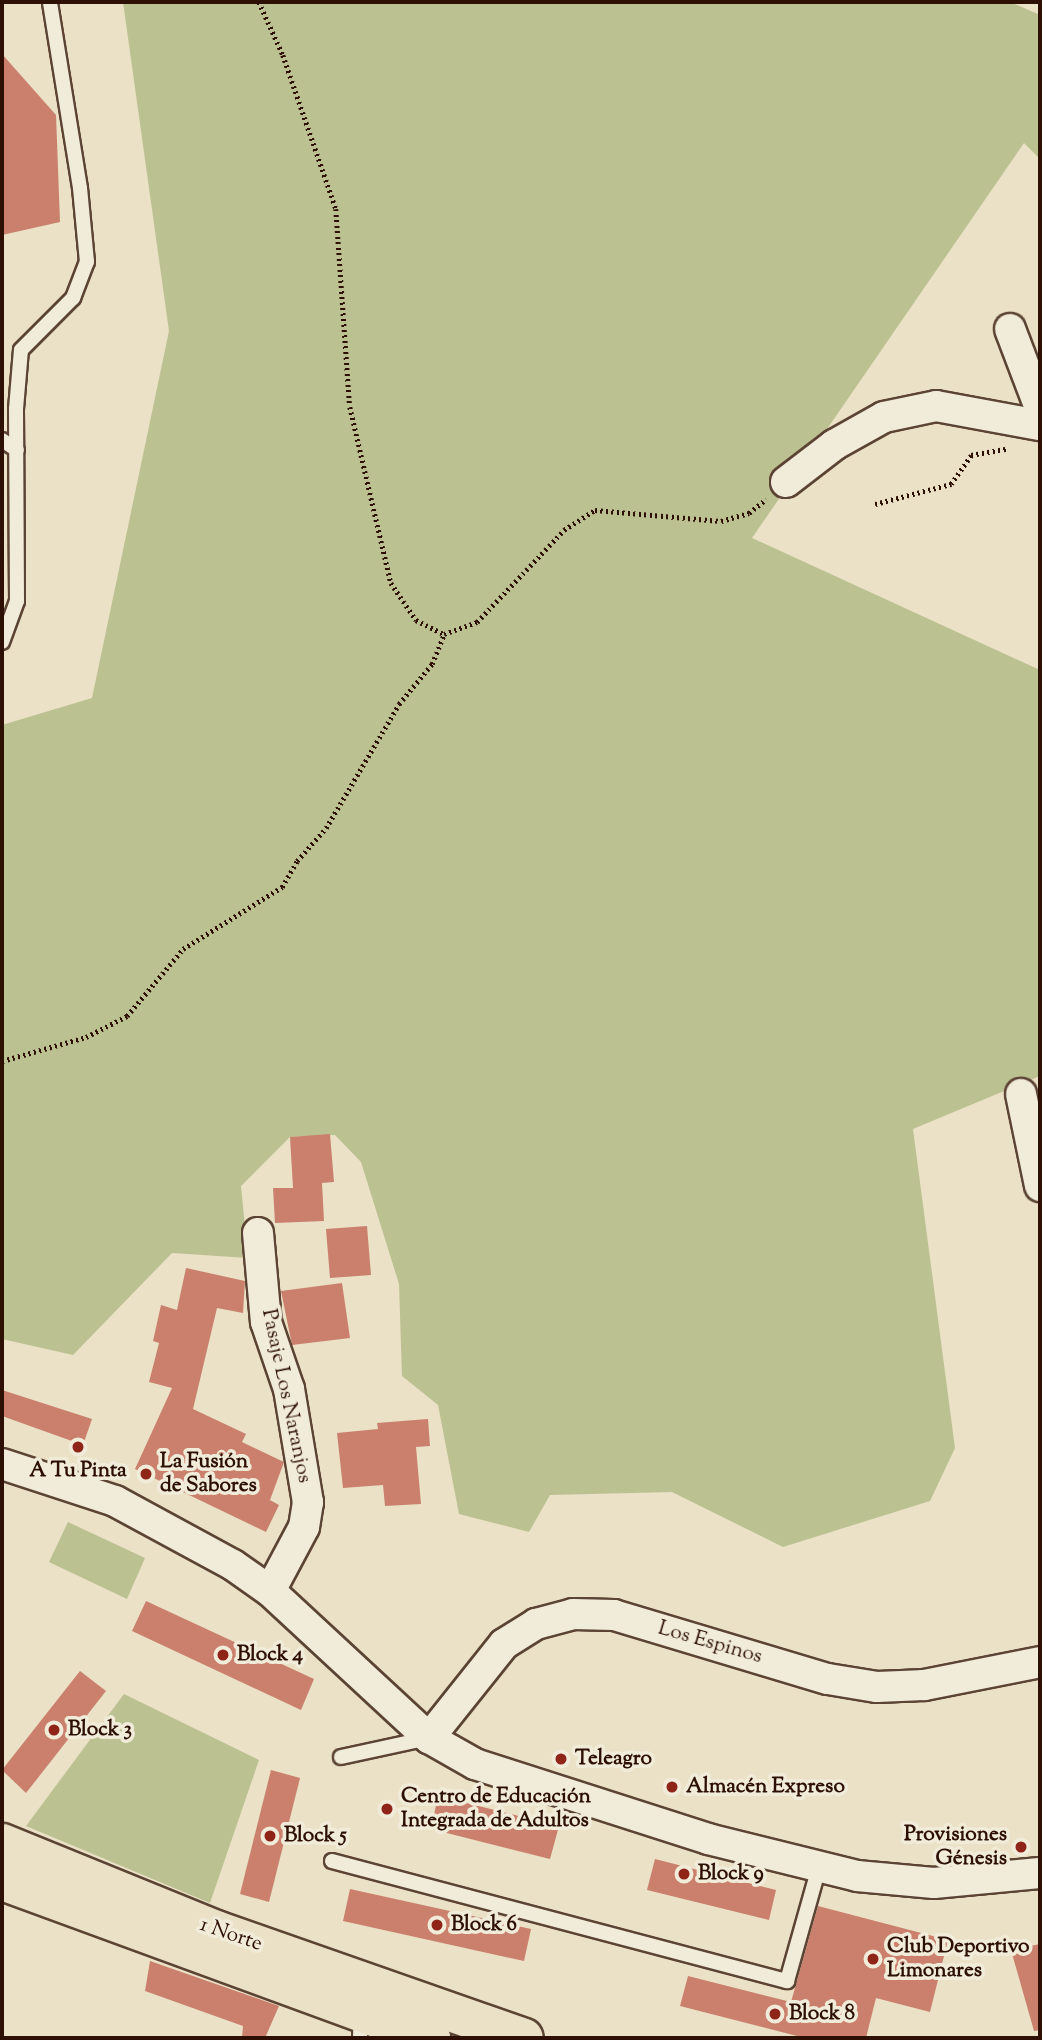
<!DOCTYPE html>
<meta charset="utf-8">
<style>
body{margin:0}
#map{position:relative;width:1042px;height:2040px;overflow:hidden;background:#eae1c6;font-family:"Sorts Mill Goudy",serif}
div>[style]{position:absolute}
.green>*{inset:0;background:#bcc191}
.building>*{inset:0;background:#ca806c}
.path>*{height:4.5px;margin-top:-2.25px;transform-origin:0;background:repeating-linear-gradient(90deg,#2d1003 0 2px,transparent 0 5.5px)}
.roads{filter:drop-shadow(2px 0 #5c4434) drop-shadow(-2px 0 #5c4434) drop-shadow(0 2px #5c4434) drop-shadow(0 -2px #5c4434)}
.lane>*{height:14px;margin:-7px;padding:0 7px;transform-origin:7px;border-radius:7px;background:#f1ecda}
.street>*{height:30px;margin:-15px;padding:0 15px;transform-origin:15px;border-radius:15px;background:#f1ecda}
.primary>*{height:38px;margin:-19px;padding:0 19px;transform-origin:19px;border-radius:19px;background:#eae1c6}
.dots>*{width:19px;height:19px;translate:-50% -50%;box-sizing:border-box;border:4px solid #f1ecda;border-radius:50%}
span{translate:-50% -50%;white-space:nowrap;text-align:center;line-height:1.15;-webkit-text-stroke:7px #f1ecda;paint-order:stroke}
.street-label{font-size:21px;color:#2d1003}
.poi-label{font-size:21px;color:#2d1003;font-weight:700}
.left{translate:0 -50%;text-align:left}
.right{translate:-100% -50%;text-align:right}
.frame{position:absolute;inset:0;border:4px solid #2d1003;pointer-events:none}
</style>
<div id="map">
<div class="green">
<i style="clip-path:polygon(123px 2px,1010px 2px,1040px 15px,1040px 159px,1024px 143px,752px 538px,1040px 670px,1040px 1076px,913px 1129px,955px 1448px,930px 1501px,783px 1547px,672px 1492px,550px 1495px,529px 1532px,459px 1514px,438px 1405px,402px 1376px,399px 1284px,361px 1162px,335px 1135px,290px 1137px,241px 1186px,248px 1258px,172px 1253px,73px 1355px,2px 1339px,2px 725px,92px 698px,169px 331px)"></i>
<i style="clip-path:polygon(68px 1522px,145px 1558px,127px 1599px,49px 1562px)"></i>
<i style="clip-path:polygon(124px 1694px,259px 1760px,210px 1903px,26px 1826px)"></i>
</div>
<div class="building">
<i style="clip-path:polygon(2px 54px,56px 115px,60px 222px,2px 235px)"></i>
<i style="clip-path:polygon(330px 1134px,334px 1182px,322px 1183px,324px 1221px,275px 1223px,273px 1188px,293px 1188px,290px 1137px)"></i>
<i style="clip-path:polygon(367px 1226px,371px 1275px,330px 1278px,326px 1229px)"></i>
<i style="clip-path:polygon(186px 1268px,245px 1281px,243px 1313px,217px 1308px,193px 1409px,246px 1434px,242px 1442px,284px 1462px,270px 1500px,279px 1505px,266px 1532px,135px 1469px,172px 1388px,149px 1382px,159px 1343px,153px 1341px,161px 1305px,177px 1310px)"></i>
<i style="clip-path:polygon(342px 1283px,350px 1338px,292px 1345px,281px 1291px)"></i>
<i style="clip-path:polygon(2px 1390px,92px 1419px,83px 1445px,2px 1416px)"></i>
<i style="clip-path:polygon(428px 1419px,430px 1446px,416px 1447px,421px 1504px,385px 1506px,383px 1485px,343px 1488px,337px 1433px,378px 1429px,377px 1423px)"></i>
<i style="clip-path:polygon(146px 1601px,314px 1679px,301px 1710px,132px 1631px)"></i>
<i style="clip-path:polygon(80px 1671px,106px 1691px,26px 1793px,2px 1770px)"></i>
<i style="clip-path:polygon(271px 1770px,300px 1778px,269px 1902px,240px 1894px)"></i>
<i style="clip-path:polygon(438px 1796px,559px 1826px,550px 1859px,431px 1829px)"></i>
<i style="clip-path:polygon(655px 1859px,776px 1890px,769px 1920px,647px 1890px)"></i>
<i style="clip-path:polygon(350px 1889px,531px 1929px,524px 1961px,343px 1921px)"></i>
<i style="clip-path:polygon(818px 1906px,948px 1940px,930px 2012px,876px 1998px,866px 2038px,805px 2038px,680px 2006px,688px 1976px,791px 2002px)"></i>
<i style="clip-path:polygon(1040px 1944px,1040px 2030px,1034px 2031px,1011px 1950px)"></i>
<i style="clip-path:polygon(150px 1961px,279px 2006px,265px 2038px,242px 2038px,243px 2026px,145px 1991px)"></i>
</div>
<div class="path">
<i style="left:259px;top:2px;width:58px;rotate:65.6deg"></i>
<i style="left:283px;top:55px;width:163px;rotate:71deg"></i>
<i style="left:336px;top:209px;width:198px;rotate:86deg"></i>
<i style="left:350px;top:407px;width:181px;rotate:76.9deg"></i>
<i style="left:391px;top:583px;width:45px;rotate:56deg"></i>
<i style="left:416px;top:620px;width:31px;rotate:27deg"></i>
<i style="left:444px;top:634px;width:35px;rotate:-20deg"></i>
<i style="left:477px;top:622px;width:127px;rotate:-46.6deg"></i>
<i style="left:564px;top:530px;width:37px;rotate:-33deg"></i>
<i style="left:595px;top:510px;width:126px;rotate:5deg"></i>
<i style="left:721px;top:521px;width:29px;rotate:-16deg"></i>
<i style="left:749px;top:513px;width:22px;rotate:-39deg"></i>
<i style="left:875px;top:504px;width:79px;rotate:-14.7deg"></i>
<i style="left:951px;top:484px;width:35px;rotate:-55deg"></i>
<i style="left:971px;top:455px;width:36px;rotate:-10deg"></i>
<i style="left:2px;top:1061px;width:87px;rotate:-15.9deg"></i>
<i style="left:86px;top:1037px;width:46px;rotate:-27.1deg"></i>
<i style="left:127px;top:1016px;width:87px;rotate:-50.1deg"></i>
<i style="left:183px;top:949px;width:117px;rotate:-32.1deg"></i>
<i style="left:282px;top:887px;width:30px;rotate:-60deg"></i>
<i style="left:297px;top:861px;width:44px;rotate:-48.7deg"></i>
<i style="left:326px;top:828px;width:144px;rotate:-59.5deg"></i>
<i style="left:399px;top:704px;width:52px;rotate:-50.5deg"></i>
<i style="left:432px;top:664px;width:32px;rotate:-68deg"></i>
</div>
<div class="roads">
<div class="lane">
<i style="left:2px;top:440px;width:18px;rotate:34deg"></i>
<i style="left:2px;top:642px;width:44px;rotate:-69.9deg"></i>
<i style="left:17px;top:601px;width:192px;rotate:-90.3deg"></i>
<i style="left:16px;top:409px;width:59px;rotate:-85.2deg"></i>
<i style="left:21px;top:350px;width:74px;rotate:-45deg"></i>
<i style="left:73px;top:298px;width:39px;rotate:-69deg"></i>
<i style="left:87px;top:262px;width:74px;rotate:-95.4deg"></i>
<i style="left:80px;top:188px;width:188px;rotate:-99.2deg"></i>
<i style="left:341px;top:1757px;width:90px;rotate:-12.2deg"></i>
<i style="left:332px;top:1861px;width:471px;rotate:14.8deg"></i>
<i style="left:787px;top:1981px;width:118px;rotate:-74.3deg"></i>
<i style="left:360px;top:2038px;width:23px;rotate:-88deg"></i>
</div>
<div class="street">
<i style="left:1010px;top:329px;width:85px;rotate:69.2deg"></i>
<i style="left:786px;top:482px;width:61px;rotate:-37.6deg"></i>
<i style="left:834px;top:445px;width:57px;rotate:-29.2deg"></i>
<i style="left:884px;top:417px;width:53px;rotate:-11.9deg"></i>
<i style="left:936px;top:406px;width:106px;rotate:10.4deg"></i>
<i style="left:1021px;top:1094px;width:94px;rotate:78.3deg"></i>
<i style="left:258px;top:1233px;width:89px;rotate:84.9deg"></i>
<i style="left:266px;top:1322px;width:71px;rotate:71.1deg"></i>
<i style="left:289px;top:1389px;width:115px;rotate:80.5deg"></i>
<i style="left:308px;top:1502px;width:25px;rotate:99deg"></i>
<i style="left:304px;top:1527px;width:72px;rotate:118deg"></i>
<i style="left:2px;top:1464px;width:119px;rotate:18.1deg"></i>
<i style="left:115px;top:1501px;width:134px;rotate:28.5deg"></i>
<i style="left:233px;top:1565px;width:45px;rotate:35.1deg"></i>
<i style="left:270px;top:1591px;width:217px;rotate:42.8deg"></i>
<i style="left:429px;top:1738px;width:53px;rotate:29.5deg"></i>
<i style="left:475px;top:1764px;width:245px;rotate:17.8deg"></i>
<i style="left:708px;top:1839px;width:154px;rotate:13.9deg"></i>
<i style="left:857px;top:1876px;width:77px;rotate:5.2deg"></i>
<i style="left:934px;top:1883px;width:106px;rotate:-5.4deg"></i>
<i style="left:429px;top:1738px;width:120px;rotate:-51.4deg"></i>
<i style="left:504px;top:1644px;width:38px;rotate:-32deg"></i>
<i style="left:536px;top:1624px;width:38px;rotate:-15deg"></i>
<i style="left:573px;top:1614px;width:41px;rotate:1.4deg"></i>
<i style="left:614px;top:1615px;width:223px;rotate:16.7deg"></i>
<i style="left:828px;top:1679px;width:50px;rotate:9.3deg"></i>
<i style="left:877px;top:1687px;width:47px;rotate:-2.4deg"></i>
<i style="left:924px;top:1685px;width:118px;rotate:-11.2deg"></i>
</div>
<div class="primary">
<i style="left:2px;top:1843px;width:231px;rotate:22.1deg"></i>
<i style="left:216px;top:1930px;width:326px;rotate:19.3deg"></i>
<i style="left:2px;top:1881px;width:457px;rotate:20.1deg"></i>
</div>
</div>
<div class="dots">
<i style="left:78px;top:1447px;background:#8f2418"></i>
<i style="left:146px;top:1474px;background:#8f2418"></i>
<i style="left:223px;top:1655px;background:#8f2418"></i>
<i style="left:54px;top:1730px;background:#8f2418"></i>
<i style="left:561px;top:1759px;background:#8f2418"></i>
<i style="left:672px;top:1787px;background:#8f2418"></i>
<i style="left:387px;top:1809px;background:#8f2418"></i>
<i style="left:270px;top:1836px;background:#8f2418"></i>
<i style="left:1021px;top:1847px;background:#8f2418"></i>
<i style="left:684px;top:1874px;background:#8f2418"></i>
<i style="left:437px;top:1925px;background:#8f2418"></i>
<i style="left:873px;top:1959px;background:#8f2418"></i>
<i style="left:775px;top:2014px;background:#8f2418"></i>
</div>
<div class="street-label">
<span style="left:286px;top:1396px;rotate:78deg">Pasaje Los Naranjos</span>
<span style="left:710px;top:1643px;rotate:16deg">Los Espinos</span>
<span style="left:231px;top:1935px;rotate:19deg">1 Norte</span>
</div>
<div class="poi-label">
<span class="left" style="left:160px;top:1474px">La Fusión<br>de Sabores</span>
<span style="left:78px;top:1471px">A Tu Pinta</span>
<span class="left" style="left:237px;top:1655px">Block 4</span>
<span class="left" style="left:68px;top:1730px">Block 3</span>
<span class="left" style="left:575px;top:1759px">Teleagro</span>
<span class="left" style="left:686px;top:1787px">Almacén Expreso</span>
<span class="left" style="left:401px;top:1809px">Centro de Educación<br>Integrada de Adultos</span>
<span class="right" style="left:1007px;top:1847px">Provisiones<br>Génesis</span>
<span class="left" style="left:284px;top:1836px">Block 5</span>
<span class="left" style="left:698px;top:1874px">Block 9</span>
<span class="left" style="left:451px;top:1925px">Block 6</span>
<span class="left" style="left:887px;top:1959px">Club Deportivo<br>Limonares</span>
<span class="left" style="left:789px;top:2014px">Block 8</span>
</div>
<div class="frame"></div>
</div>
